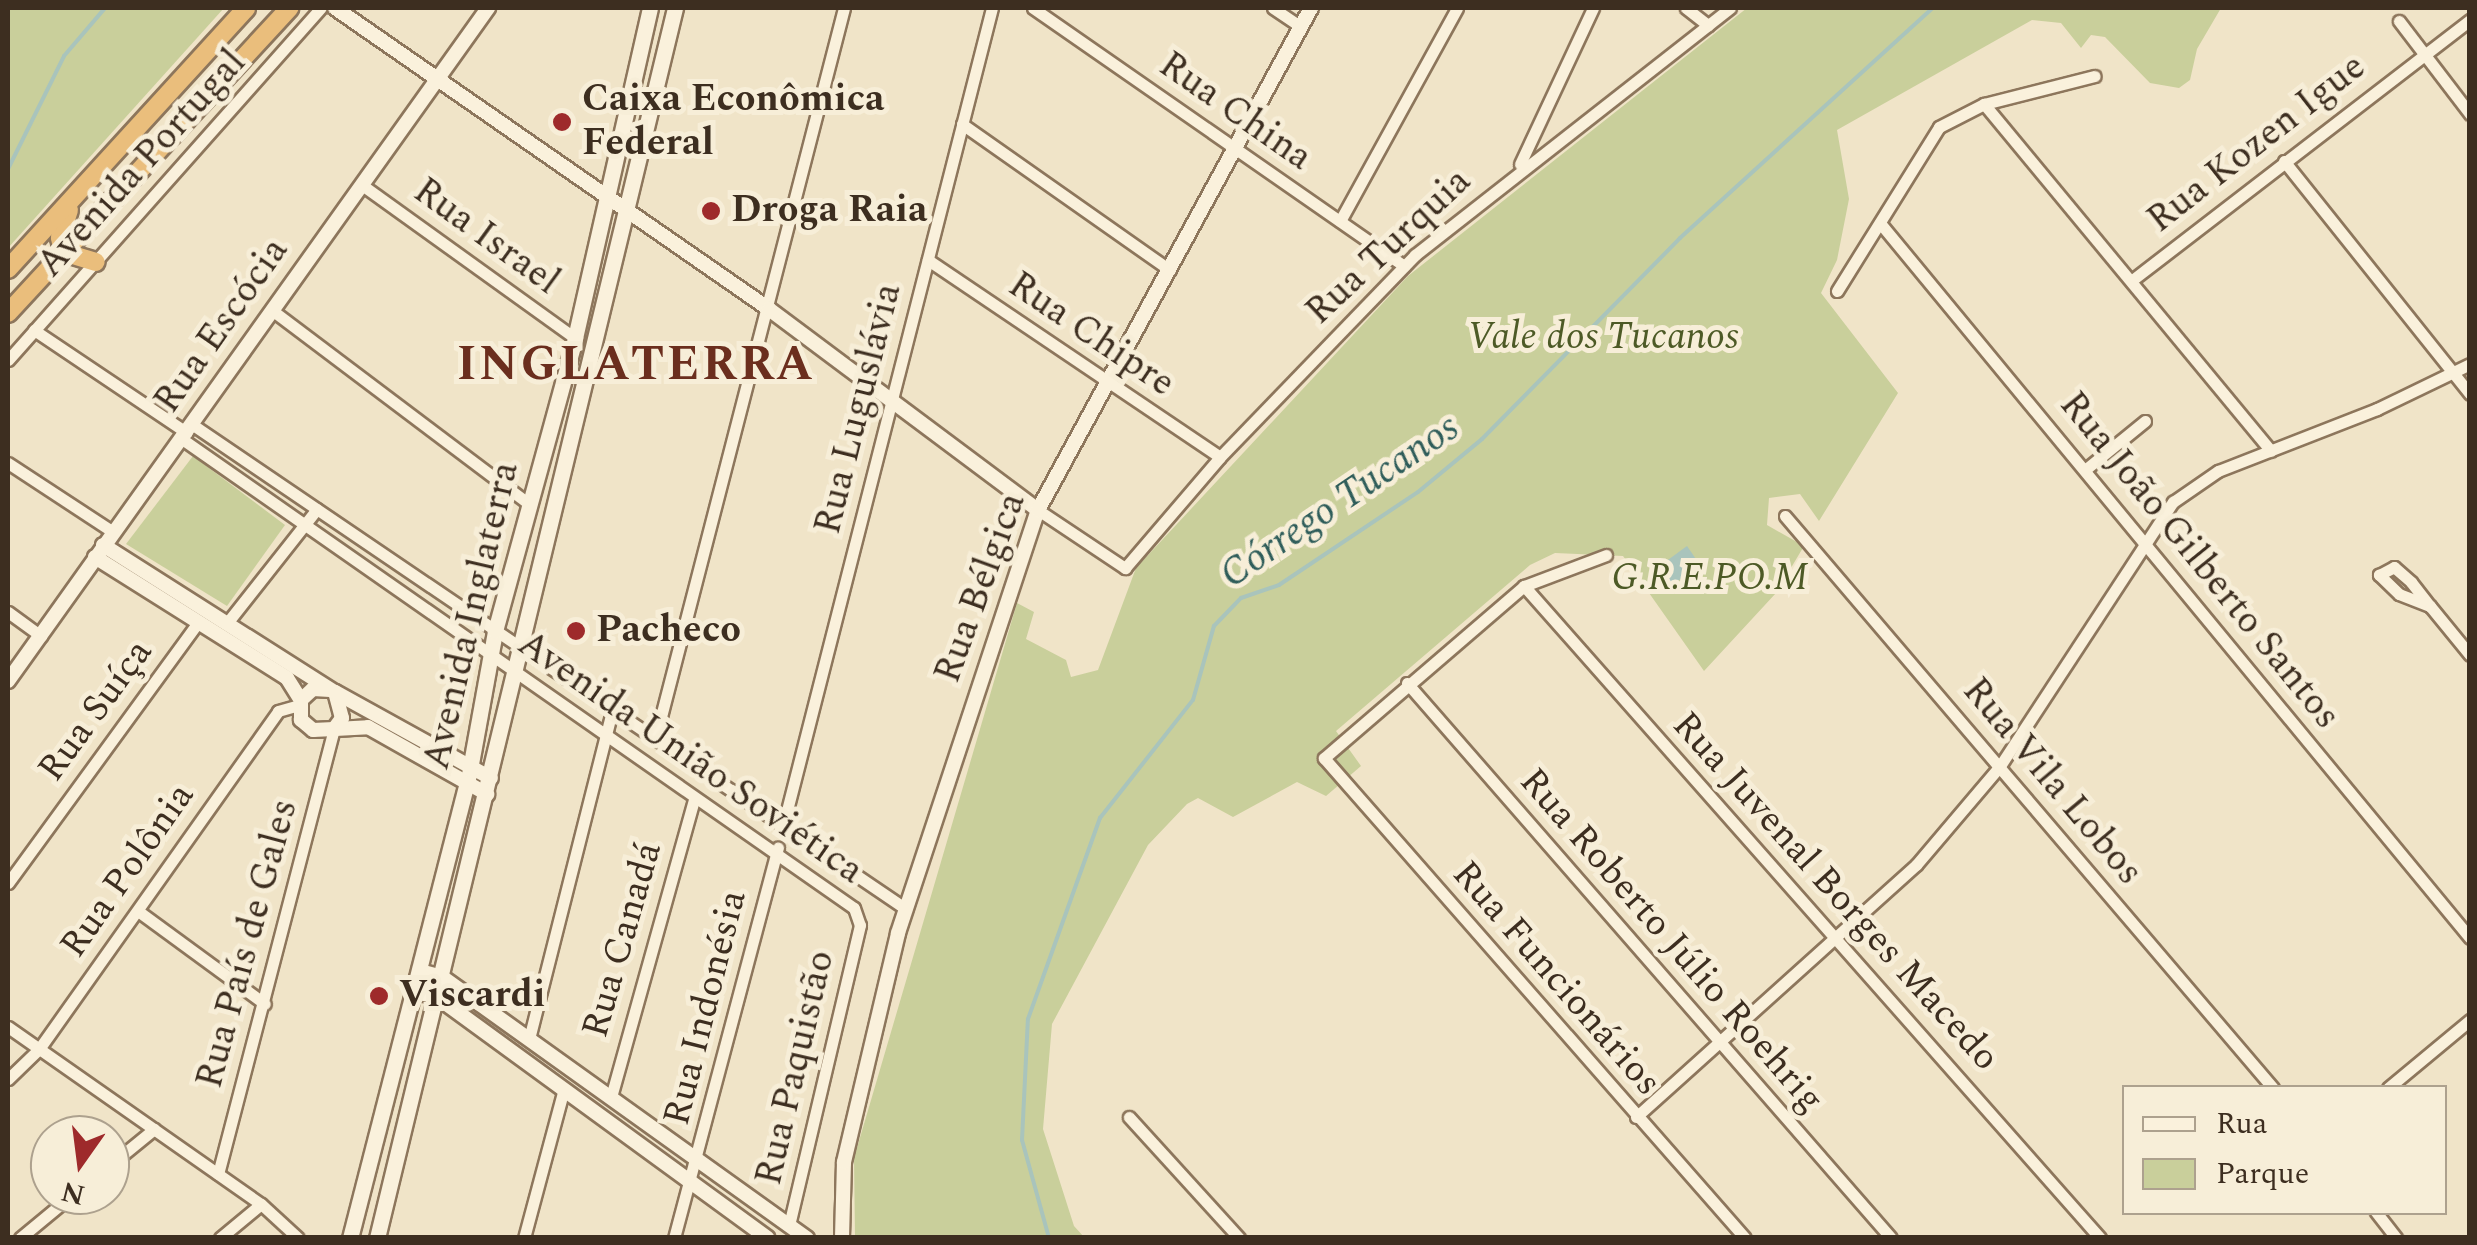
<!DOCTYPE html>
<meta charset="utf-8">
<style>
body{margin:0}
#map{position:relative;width:2477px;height:1245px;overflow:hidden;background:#f0e4c8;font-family:Spectral,serif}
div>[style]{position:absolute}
.green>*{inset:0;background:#c9cf9b}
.water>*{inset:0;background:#a9c4bc}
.stream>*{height:4px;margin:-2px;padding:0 2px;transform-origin:2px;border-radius:2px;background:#a9c4bc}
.roads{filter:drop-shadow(2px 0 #8d765c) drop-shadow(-2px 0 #8d765c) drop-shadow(0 2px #8d765c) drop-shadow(0 -2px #8d765c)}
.minor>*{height:11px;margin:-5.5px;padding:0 5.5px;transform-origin:5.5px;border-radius:5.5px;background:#faf1dc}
.tertiary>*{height:14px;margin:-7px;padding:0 7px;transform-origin:7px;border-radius:7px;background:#faf1dc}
.secondary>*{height:15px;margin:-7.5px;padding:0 7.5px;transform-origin:7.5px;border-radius:7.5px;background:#faf1dc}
.trunk>*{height:18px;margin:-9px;padding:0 9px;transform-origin:9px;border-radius:9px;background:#eabe7c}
.dots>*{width:28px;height:28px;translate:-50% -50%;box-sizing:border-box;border:5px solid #f7eed8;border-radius:50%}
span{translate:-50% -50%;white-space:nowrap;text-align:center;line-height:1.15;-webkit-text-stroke:10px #f7eed8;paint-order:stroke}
.poi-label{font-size:38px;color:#3d2e20;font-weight:700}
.left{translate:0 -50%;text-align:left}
.street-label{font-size:38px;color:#3d2e20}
.park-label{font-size:38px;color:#4d5a26;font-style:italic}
.water-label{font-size:40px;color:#2f5d5a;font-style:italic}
.district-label{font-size:48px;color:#6b2e1e;font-weight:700;letter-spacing:2.5px}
.frame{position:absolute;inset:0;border:10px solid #3d2e20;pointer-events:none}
.legend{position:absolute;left:2122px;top:1085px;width:325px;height:130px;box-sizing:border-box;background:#f7eed8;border:2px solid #ada18e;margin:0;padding:12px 18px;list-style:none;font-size:30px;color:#3d2e20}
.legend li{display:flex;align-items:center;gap:20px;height:50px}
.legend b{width:50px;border:2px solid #ada18e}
.north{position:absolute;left:30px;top:1115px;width:100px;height:100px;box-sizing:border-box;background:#f7eed8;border:2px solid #ada18e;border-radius:50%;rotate:194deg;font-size:28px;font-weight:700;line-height:40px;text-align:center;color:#3d2e20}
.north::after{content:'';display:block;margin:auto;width:35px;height:45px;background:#9e2a2b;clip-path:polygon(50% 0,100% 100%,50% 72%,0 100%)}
</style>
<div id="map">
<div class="green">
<i style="clip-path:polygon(8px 8px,224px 8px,8px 248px)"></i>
<i style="clip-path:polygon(1747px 8px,2221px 8px,2197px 49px,2190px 80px,2179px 88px,2150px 83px,2105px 37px,2091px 35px,2081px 48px,2061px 23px,2032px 20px,1837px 130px,1849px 199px,1837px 260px,1821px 293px,1898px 393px,1819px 521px,1800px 494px,1769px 498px,1767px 525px,1804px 546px,1776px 593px,1704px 671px,1623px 556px,1555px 553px,1530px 565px,1336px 731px,1361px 766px,1326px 796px,1297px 782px,1233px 817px,1198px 798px,1187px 804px,1148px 845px,1052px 1024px,1043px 1129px,1074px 1226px,1084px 1237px,855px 1237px,854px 1158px,1017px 603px,1034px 612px,1026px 639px,1066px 660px,1071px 677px,1098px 670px,1136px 568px,1408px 276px)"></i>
<i style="clip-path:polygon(193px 456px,285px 525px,227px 606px,126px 544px)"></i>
</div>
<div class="water">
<i style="clip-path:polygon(1687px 546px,1700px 565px,1664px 591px,1650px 573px)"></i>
</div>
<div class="stream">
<i style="left:8px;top:169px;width:126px;rotate:-63.6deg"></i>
<i style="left:64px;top:56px;width:63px;rotate:-49.5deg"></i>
<i style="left:1049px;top:1238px;width:102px;rotate:-105.4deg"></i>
<i style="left:1022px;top:1140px;width:121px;rotate:-87.2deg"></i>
<i style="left:1028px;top:1019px;width:214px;rotate:-70.3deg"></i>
<i style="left:1100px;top:818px;width:150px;rotate:-51.8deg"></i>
<i style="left:1193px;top:700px;width:77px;rotate:-74.2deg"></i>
<i style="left:1214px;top:626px;width:39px;rotate:-46deg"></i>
<i style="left:1241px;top:598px;width:40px;rotate:-18.9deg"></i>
<i style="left:1279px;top:585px;width:167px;rotate:-33.8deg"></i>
<i style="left:1418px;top:492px;width:83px;rotate:-39.6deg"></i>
<i style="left:1482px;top:439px;width:282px;rotate:-45.4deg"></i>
<i style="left:1680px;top:238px;width:342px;rotate:-42.3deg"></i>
</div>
<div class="roads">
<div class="minor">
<i style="left:1033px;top:8px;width:452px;rotate:34.8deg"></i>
<i style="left:1273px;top:8px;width:34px;rotate:34deg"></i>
<i style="left:1686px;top:8px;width:28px;rotate:38deg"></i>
<i style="left:2399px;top:21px;width:117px;rotate:52.6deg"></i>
<i style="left:1984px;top:104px;width:450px;rotate:50.4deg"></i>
<i style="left:962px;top:124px;width:254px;rotate:35.1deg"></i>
<i style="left:2284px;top:161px;width:298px;rotate:51.4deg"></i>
<i style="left:1520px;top:164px;width:172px;rotate:-64.9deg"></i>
<i style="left:362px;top:185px;width:262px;rotate:35.7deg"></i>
<i style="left:1340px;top:221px;width:243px;rotate:-61.2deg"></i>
<i style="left:1880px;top:223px;width:927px;rotate:50.47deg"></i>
<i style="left:928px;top:260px;width:352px;rotate:34deg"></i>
<i style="left:2131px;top:281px;width:428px;rotate:-37.6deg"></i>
<i style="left:1837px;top:291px;width:193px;rotate:-58.1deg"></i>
<i style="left:1939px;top:127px;width:51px;rotate:-27.1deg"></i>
<i style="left:1984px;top:104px;width:114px;rotate:-14.2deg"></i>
<i style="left:273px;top:311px;width:322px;rotate:37deg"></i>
<i style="left:34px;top:330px;width:184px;rotate:33.9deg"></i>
<i style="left:8px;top:360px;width:471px;rotate:-48.4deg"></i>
<i style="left:193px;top:425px;width:862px;rotate:34.17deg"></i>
<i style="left:182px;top:439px;width:819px;rotate:34.91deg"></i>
<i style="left:854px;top:908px;width:18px;rotate:71deg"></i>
<i style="left:860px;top:925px;width:308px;rotate:103.3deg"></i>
<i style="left:8px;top:463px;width:126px;rotate:33.3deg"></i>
<i style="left:2086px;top:469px;width:76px;rotate:-39.1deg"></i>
<i style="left:1038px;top:510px;width:105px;rotate:33.7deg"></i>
<i style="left:1125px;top:568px;width:146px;rotate:-49.4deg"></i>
<i style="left:1220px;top:457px;width:281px;rotate:-46deg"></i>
<i style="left:1415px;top:255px;width:400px;rotate:-38.1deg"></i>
<i style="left:1785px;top:516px;width:752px;rotate:49.53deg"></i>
<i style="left:1606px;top:555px;width:88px;rotate:159.3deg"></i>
<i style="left:1524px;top:586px;width:264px;rotate:139.3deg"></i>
<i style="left:1324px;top:758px;width:638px;rotate:48.75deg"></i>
<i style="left:1524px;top:586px;width:870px;rotate:48.54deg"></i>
<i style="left:2430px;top:606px;width:33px;rotate:-159deg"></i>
<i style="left:2399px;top:594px;width:28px;rotate:-136deg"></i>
<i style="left:2379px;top:575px;width:17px;rotate:-28deg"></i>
<i style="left:2394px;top:567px;width:23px;rotate:41deg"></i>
<i style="left:2411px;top:582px;width:31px;rotate:52deg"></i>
<i style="left:2430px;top:606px;width:63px;rotate:50.8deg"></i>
<i style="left:8px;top:612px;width:41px;rotate:36deg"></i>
<i style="left:227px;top:623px;width:145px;rotate:-51.7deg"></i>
<i style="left:1407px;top:683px;width:736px;rotate:48.91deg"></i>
<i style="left:656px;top:736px;width:752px;rotate:-75.52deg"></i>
<i style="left:783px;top:826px;width:844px;rotate:-75.67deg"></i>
<i style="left:8px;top:883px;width:323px;rotate:-53.9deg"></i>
<i style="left:138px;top:911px;width:157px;rotate:36.2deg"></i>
<i style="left:8px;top:1027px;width:309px;rotate:35deg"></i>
<i style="left:261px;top:1204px;width:50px;rotate:42.6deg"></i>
<i style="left:529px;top:1039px;width:343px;rotate:-75.8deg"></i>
<i style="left:8px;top:1079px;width:43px;rotate:-44.1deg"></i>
<i style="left:39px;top:1049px;width:414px;rotate:-54.7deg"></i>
<i style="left:278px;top:711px;width:22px;rotate:-16deg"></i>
<i style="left:2388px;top:1088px;width:107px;rotate:-39.7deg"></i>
<i style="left:611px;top:1097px;width:308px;rotate:-74.4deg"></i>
<i style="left:1129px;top:1117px;width:164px;rotate:47.7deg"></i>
<i style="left:1636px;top:1117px;width:377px;rotate:-42deg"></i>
<i style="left:1916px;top:865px;width:130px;rotate:-49.7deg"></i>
<i style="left:2000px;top:766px;width:316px;rotate:-56.8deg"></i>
<i style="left:2173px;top:502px;width:55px;rotate:-34.6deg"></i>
<i style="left:2218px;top:471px;width:171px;rotate:-21.3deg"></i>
<i style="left:2377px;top:409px;width:103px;rotate:-25.8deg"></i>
<i style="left:110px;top:1165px;width:57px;rotate:-39.3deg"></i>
<i style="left:218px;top:1174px;width:460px;rotate:-75.4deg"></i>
<i style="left:2376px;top:1212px;width:33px;rotate:52deg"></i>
<i style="left:20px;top:1238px;width:67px;rotate:-39.6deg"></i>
<i style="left:220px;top:1238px;width:53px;rotate:-39.7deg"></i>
<i style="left:524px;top:1238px;width:154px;rotate:-75deg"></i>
<i style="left:674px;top:1238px;width:404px;rotate:-75.1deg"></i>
</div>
<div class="tertiary">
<i style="left:335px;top:8px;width:528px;rotate:34.74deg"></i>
<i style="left:769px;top:309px;width:336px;rotate:36.8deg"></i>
<i style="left:103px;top:545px;width:275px;rotate:32.4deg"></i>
<i style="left:335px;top:692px;width:27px;rotate:75deg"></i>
<i style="left:342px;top:718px;width:14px;rotate:126deg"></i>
<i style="left:334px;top:729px;width:21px;rotate:177deg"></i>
<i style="left:313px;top:730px;width:16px;rotate:-140deg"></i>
<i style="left:301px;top:720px;width:20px;rotate:-90deg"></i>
<i style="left:301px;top:700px;width:16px;rotate:-43deg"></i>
<i style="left:313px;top:689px;width:17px;rotate:3deg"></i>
<i style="left:95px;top:557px;width:227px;rotate:32.2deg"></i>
<i style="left:287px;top:678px;width:26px;rotate:58deg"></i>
<i style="left:8px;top:681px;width:827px;rotate:-54.5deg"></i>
<i style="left:335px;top:692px;width:178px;rotate:28.9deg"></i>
<i style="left:335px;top:729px;width:33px;rotate:-3deg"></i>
<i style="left:368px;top:727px;width:137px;rotate:29.4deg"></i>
<i style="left:420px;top:971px;width:23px;rotate:15deg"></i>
<i style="left:442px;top:977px;width:449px;rotate:35.6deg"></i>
<i style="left:415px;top:992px;width:23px;rotate:13deg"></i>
<i style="left:437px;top:997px;width:409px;rotate:36.1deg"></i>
<i style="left:842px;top:1238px;width:76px;rotate:-88.5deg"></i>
<i style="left:844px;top:1162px;width:235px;rotate:-76.7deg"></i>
<i style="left:898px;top:933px;width:446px;rotate:-71.7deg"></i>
<i style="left:1038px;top:510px;width:571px;rotate:-61.46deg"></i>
</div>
<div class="secondary">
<i style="left:350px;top:1238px;width:484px;rotate:-75.6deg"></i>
<i style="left:470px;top:769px;width:140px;rotate:-79.7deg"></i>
<i style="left:495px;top:631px;width:304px;rotate:-74.7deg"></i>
<i style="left:575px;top:338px;width:338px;rotate:-77.2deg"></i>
<i style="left:377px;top:1238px;width:1266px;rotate:-76.38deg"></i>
</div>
<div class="trunk">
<i style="left:69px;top:210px;width:29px;rotate:108deg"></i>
<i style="left:60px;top:238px;width:14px;rotate:78deg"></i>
<i style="left:63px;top:252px;width:34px;rotate:17deg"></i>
<i style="left:8px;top:269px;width:353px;rotate:-47.6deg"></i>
<i style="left:8px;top:313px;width:415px;rotate:-47.3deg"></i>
</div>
</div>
<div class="dots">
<i style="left:562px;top:122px;background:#9e2a2b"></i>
<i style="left:711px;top:211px;background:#9e2a2b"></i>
<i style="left:576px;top:631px;background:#9e2a2b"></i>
<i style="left:379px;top:996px;background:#9e2a2b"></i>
</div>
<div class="poi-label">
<span class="left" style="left:582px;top:122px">Caixa Econômica<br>Federal</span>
<span class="left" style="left:731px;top:211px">Droga Raia</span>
<span class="left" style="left:596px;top:631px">Pacheco</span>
<span class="left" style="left:399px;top:996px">Viscardi</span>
</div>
<div class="street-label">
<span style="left:1235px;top:112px;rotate:35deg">Rua China</span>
<span style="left:2257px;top:144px;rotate:-38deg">Rua Kozen Igue</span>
<span style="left:142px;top:164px;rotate:-48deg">Avenida Portugal</span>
<span style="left:486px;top:237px;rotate:36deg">Rua Israel</span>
<span style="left:1389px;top:247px;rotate:-43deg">Rua Turquia</span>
<span style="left:222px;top:326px;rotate:-55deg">Rua Escócia</span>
<span style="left:1091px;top:335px;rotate:34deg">Rua Chipre</span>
<span style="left:859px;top:409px;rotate:-76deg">Rua Luguslávia</span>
<span style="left:2199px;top:561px;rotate:51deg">Rua João Gilberto Santos</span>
<span style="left:981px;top:588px;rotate:-70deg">Rua Bélgica</span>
<span style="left:472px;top:616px;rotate:-77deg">Avenida Inglaterra</span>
<span style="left:96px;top:711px;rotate:-54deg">Rua Suíça</span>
<span style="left:690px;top:758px;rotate:35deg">Avenida União Soviética</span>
<span style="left:2052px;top:782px;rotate:50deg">Rua Vila Lobos</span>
<span style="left:128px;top:871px;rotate:-55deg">Rua Polônia</span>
<span style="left:1835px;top:892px;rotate:48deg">Rua Juvenal Borges Macedo</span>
<span style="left:623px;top:940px;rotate:-74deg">Rua Canadá</span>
<span style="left:1671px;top:941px;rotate:49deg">Rua Roberto Júlio Roehrig</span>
<span style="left:248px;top:944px;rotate:-75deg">Rua País de Gales</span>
<span style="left:1556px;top:979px;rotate:49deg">Rua Funcionários</span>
<span style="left:706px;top:1008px;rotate:-76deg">Rua Indonésia</span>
<span style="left:796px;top:1068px;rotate:-77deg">Rua Paquistão</span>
</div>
<div class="park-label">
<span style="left:1603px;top:338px">Vale dos Tucanos</span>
<span style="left:1710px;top:579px">G.R.E.PO.M</span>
</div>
<div class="water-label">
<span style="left:1340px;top:502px;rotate:-34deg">Córrego Tucanos</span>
</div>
<div class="district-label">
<span style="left:636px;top:365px">INGLATERRA</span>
</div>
<div class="frame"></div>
<ul class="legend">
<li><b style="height:12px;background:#faf1dc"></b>Rua</li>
<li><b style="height:28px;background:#c9cf9b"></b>Parque</li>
</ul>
<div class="north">N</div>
</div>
